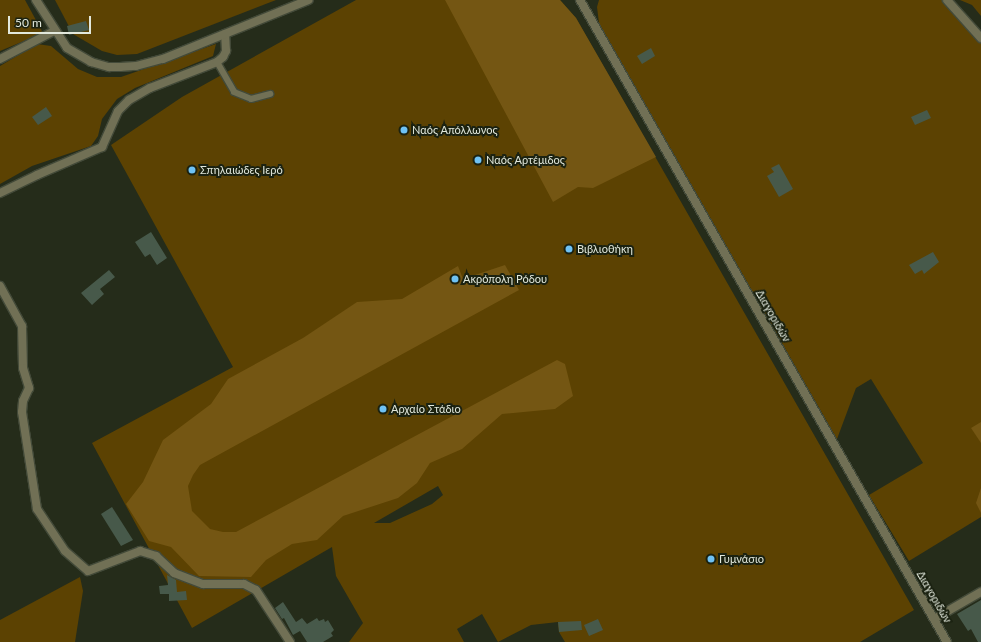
<!DOCTYPE html>
<meta charset="utf-8">
<style>
body{margin:0}
#map{position:relative;width:981px;height:642px;overflow:hidden;background:#252c1a;font-family:Lato,sans-serif}
div>[style]{position:absolute}
.green>*{inset:0;background:#5c4202}
.forest>*{inset:0;background:#745613}
.building>*{inset:0;background:#47594a}
.roads{filter:drop-shadow(1px 0 #434a39) drop-shadow(-1px 0 #434a39) drop-shadow(0 1px #434a39) drop-shadow(0 -1px #434a39)}
.service>*{height:6px;margin:-3px;padding:0 3px;transform-origin:3px;border-radius:3px;background:#717055}
.minor>*{height:8px;margin:-4px;padding:0 4px;transform-origin:4px;border-radius:4px;background:#717055}
.tertiary>*{height:8px;margin:-4px;padding:0 4px;transform-origin:4px;border-radius:4px;background:#717055}
.dots>*{width:11px;height:11px;translate:-50% -50%;box-sizing:border-box;border:2px solid #1b2211;border-radius:50%}
span{translate:-50% -50%;white-space:nowrap;text-align:center;line-height:1.15;-webkit-text-stroke:4px #1b2211;paint-order:stroke}
.poi-label{font-size:11px;color:#e2e8dc}
.left{translate:0 -50%;text-align:left}
.street-label{font-size:11px;color:#e2e8dc}
.scale{position:absolute;left:8px;top:16px;width:83px;height:18px;box-sizing:border-box;border:2px solid #e2e8dc;border-top:0;padding-left:5px;font-size:12px;line-height:14px;white-space:nowrap;color:#e2e8dc;-webkit-text-stroke:3px #1b2211;paint-order:stroke}
</style>
<div id="map">
<div class="green">
<i style="clip-path:polygon(0 0,25px 0,43px 33px,0 51px)"></i>
<i style="clip-path:polygon(55px 0,276px 0,137px 54px,117px 55px,102px 51px,73px 34px)"></i>
<i style="clip-path:polygon(evenodd,356px 0,560px 0,576px 18px,914px 610px,860px 642px,565px 642px,559px 632px,558px 622px,531px 625px,498px 642px,482px 614px,457px 629px,464px 642px,349px 642px,363px 623px,336px 576px,332px 547px,192px 628px,92px 443px,233px 367px,111px 145px,182px 97px,356px 0,438px 486px,443px 495px,432px 504px,390px 523px,374px 523px,438px 486px)"></i>
<i style="clip-path:polygon(599px 0,946px 0,981px 41px,981px 517px,909px 561px,869px 495px,923px 463px,871px 379px,856px 388px,837px 439px,599px 23px,597px 7px)"></i>
<i style="clip-path:polygon(960px 0,981px 0,981px 16px,972px 5px)"></i>
<i style="clip-path:polygon(37px 44px,51px 46px,78px 69px,97px 77px,121px 77px,216px 44px,213px 56px,135px 88px,117px 99px,102px 119px,98px 136px,91px 146px,32px 166px,0 184px,0 66px)"></i>
<i style="clip-path:polygon(80px 577px,83px 591px,75px 642px,0 642px,0 620px)"></i>
</div>
<div class="forest">
<i style="clip-path:polygon(445px 0,560px 0,576px 18px,656px 157px,593px 188px,578px 187px,553px 202px)"></i>
<i style="clip-path:polygon(505px 265px,519px 290px,200px 465px,193px 475px,188px 486px,192px 511px,210px 529px,223px 532px,236px 532px,557px 360px,565px 364px,573px 396px,555px 409px,502px 414px,462px 449px,430px 463px,417px 483px,398px 498px,343px 516px,317px 540px,292px 544px,266px 560px,251px 577px,199px 576px,171px 547px,149px 541px,126px 504px,143px 482px,163px 440px,211px 404px,228px 379px,303px 338px,357px 302px,402px 299px,458px 266px,463px 279px)"></i>
<i style="clip-path:polygon(981px 422px,981px 443px,971px 428px)"></i>
<i style="clip-path:polygon(981px 488px,981px 513px,976px 503px)"></i>
</div>
<div class="building">
<i style="clip-path:polygon(86px 21px,89px 30px,69px 35px,67px 26px)"></i>
<i style="clip-path:polygon(651px 48px,655px 56px,642px 64px,637px 56px)"></i>
<i style="clip-path:polygon(46px 107px,52px 116px,38px 125px,32px 117px)"></i>
<i style="clip-path:polygon(927px 110px,931px 118px,915px 125px,911px 117px)"></i>
<i style="clip-path:polygon(779px 164px,793px 189px,779px 197px,767px 176px,774px 172px,771px 168px)"></i>
<i style="clip-path:polygon(151px 232px,167px 258px,157px 265px,150px 254px,145px 257px,135px 242px)"></i>
<i style="clip-path:polygon(933px 252px,939px 262px,924px 274px,922px 270px,915px 274px,909px 265px)"></i>
<i style="clip-path:polygon(109px 270px,115px 277px,100px 289px,104px 294px,92px 305px,81px 293px)"></i>
<i style="clip-path:polygon(112px 507px,133px 540px,121px 546px,101px 514px)"></i>
<i style="clip-path:polygon(167px 575px,176px 580px,177px 592px,186px 591px,187px 600px,169px 601px,169px 594px,160px 594px,159px 586px,168px 585px)"></i>
<i style="clip-path:polygon(981px 600px,981px 642px,978px 642px,971px 629px,968px 631px,957px 614px)"></i>
<i style="clip-path:polygon(283px 602px,296px 622px,302px 618px,307px 624px,317px 618px,319px 621px,324px 619px,325px 622px,328px 620px,334px 630px,331px 633px,333px 636px,323px 642px,307px 642px,300px 631px,293px 635px,284px 618px,282px 619px,275px 608px)"></i>
<i style="clip-path:polygon(598px 619px,603px 630px,589px 636px,584px 625px)"></i>
<i style="clip-path:polygon(581px 621px,582px 630px,559px 632px,558px 622px)"></i>
</div>
<div class="roads">
<div class="service">
<i style="left:217px;top:62px;width:34px;rotate:60deg"></i>
<i style="left:234px;top:92px;width:18px;rotate:22deg"></i>
<i style="left:251px;top:99px;width:20px;rotate:-15deg"></i>
</div>
<div class="minor">
<i style="left:947px;top:0;width:51px;rotate:48.2deg"></i>
<i style="left:0;top:59px;width:61px;rotate:-27.4deg"></i>
<i style="left:0;top:193px;width:41px;rotate:-25.9deg"></i>
<i style="left:37px;top:175px;width:71px;rotate:-23.3deg"></i>
<i style="left:102px;top:147px;width:39px;rotate:-66deg"></i>
<i style="left:118px;top:111px;width:16px;rotate:-45deg"></i>
<i style="left:129px;top:100px;width:24px;rotate:-30deg"></i>
<i style="left:150px;top:88px;width:72px;rotate:-21.2deg"></i>
<i style="left:217px;top:62px;width:8px;rotate:-40deg"></i>
<i style="left:223px;top:57px;width:7px;rotate:-63deg"></i>
<i style="left:226px;top:51px;width:17px;rotate:-93deg"></i>
<i style="left:0;top:286px;width:46px;rotate:61.2deg"></i>
<i style="left:22px;top:326px;width:42px;rotate:88.6deg"></i>
<i style="left:23px;top:368px;width:21px;rotate:73deg"></i>
<i style="left:29px;top:388px;width:14px;rotate:115deg"></i>
<i style="left:23px;top:401px;width:11px;rotate:95deg"></i>
<i style="left:22px;top:412px;width:98px;rotate:81.2deg"></i>
<i style="left:37px;top:509px;width:50px;rotate:56.3deg"></i>
<i style="left:65px;top:551px;width:30px;rotate:41deg"></i>
<i style="left:88px;top:571px;width:56px;rotate:-21deg"></i>
<i style="left:140px;top:551px;width:17px;rotate:17deg"></i>
<i style="left:156px;top:556px;width:25px;rotate:43deg"></i>
<i style="left:174px;top:573px;width:31px;rotate:21deg"></i>
<i style="left:203px;top:584px;width:41px"></i>
<i style="left:244px;top:584px;width:13px;rotate:27deg"></i>
<i style="left:256px;top:590px;width:62px;rotate:56.8deg"></i>
<i style="left:934px;top:619px;width:54px;rotate:-29.9deg"></i>
</div>
<div class="tertiary">
<i style="left:36px;top:0;width:57px;rotate:57.1deg"></i>
<i style="left:67px;top:48px;width:28px;rotate:30deg"></i>
<i style="left:91px;top:62px;width:19px;rotate:16deg"></i>
<i style="left:109px;top:67px;width:11px"></i>
<i style="left:120px;top:67px;width:16px;rotate:-4deg"></i>
<i style="left:136px;top:66px;width:28px;rotate:-15deg"></i>
<i style="left:163px;top:59px;width:157px;rotate:-22.1deg"></i>
<i style="left:580px;top:0;width:739px;rotate:60.25deg"></i>
</div>
</div>
<div class="dots">
<i style="left:404px;top:130px;background:#6fc2f4"></i>
<i style="left:478px;top:160px;background:#6fc2f4"></i>
<i style="left:192px;top:170px;background:#6fc2f4"></i>
<i style="left:569px;top:249px;background:#6fc2f4"></i>
<i style="left:455px;top:279px;background:#6fc2f4"></i>
<i style="left:383px;top:409px;background:#6fc2f4"></i>
<i style="left:711px;top:559px;background:#6fc2f4"></i>
</div>
<div class="poi-label">
<span class="left" style="left:412px;top:130px">Ναός Απόλλωνος</span>
<span class="left" style="left:486px;top:160px">Ναός Αρτέμιδος</span>
<span class="left" style="left:200px;top:170px">Σπηλαιώδες Ιερό</span>
<span class="left" style="left:577px;top:249px">Βιβλιοθήκη</span>
<span class="left" style="left:463px;top:279px">Ακρόπολη Ρόδου</span>
<span class="left" style="left:391px;top:409px">Αρχαίο Στάδιο</span>
<span class="left" style="left:719px;top:559px">Γυμνάσιο</span>
</div>
<div class="street-label">
<span style="left:773px;top:316px;rotate:60deg">Διαγοριδών</span>
<span style="left:934px;top:597px;rotate:60deg">Διαγοριδών</span>
</div>
<div class="scale">50 m</div>
</div>
